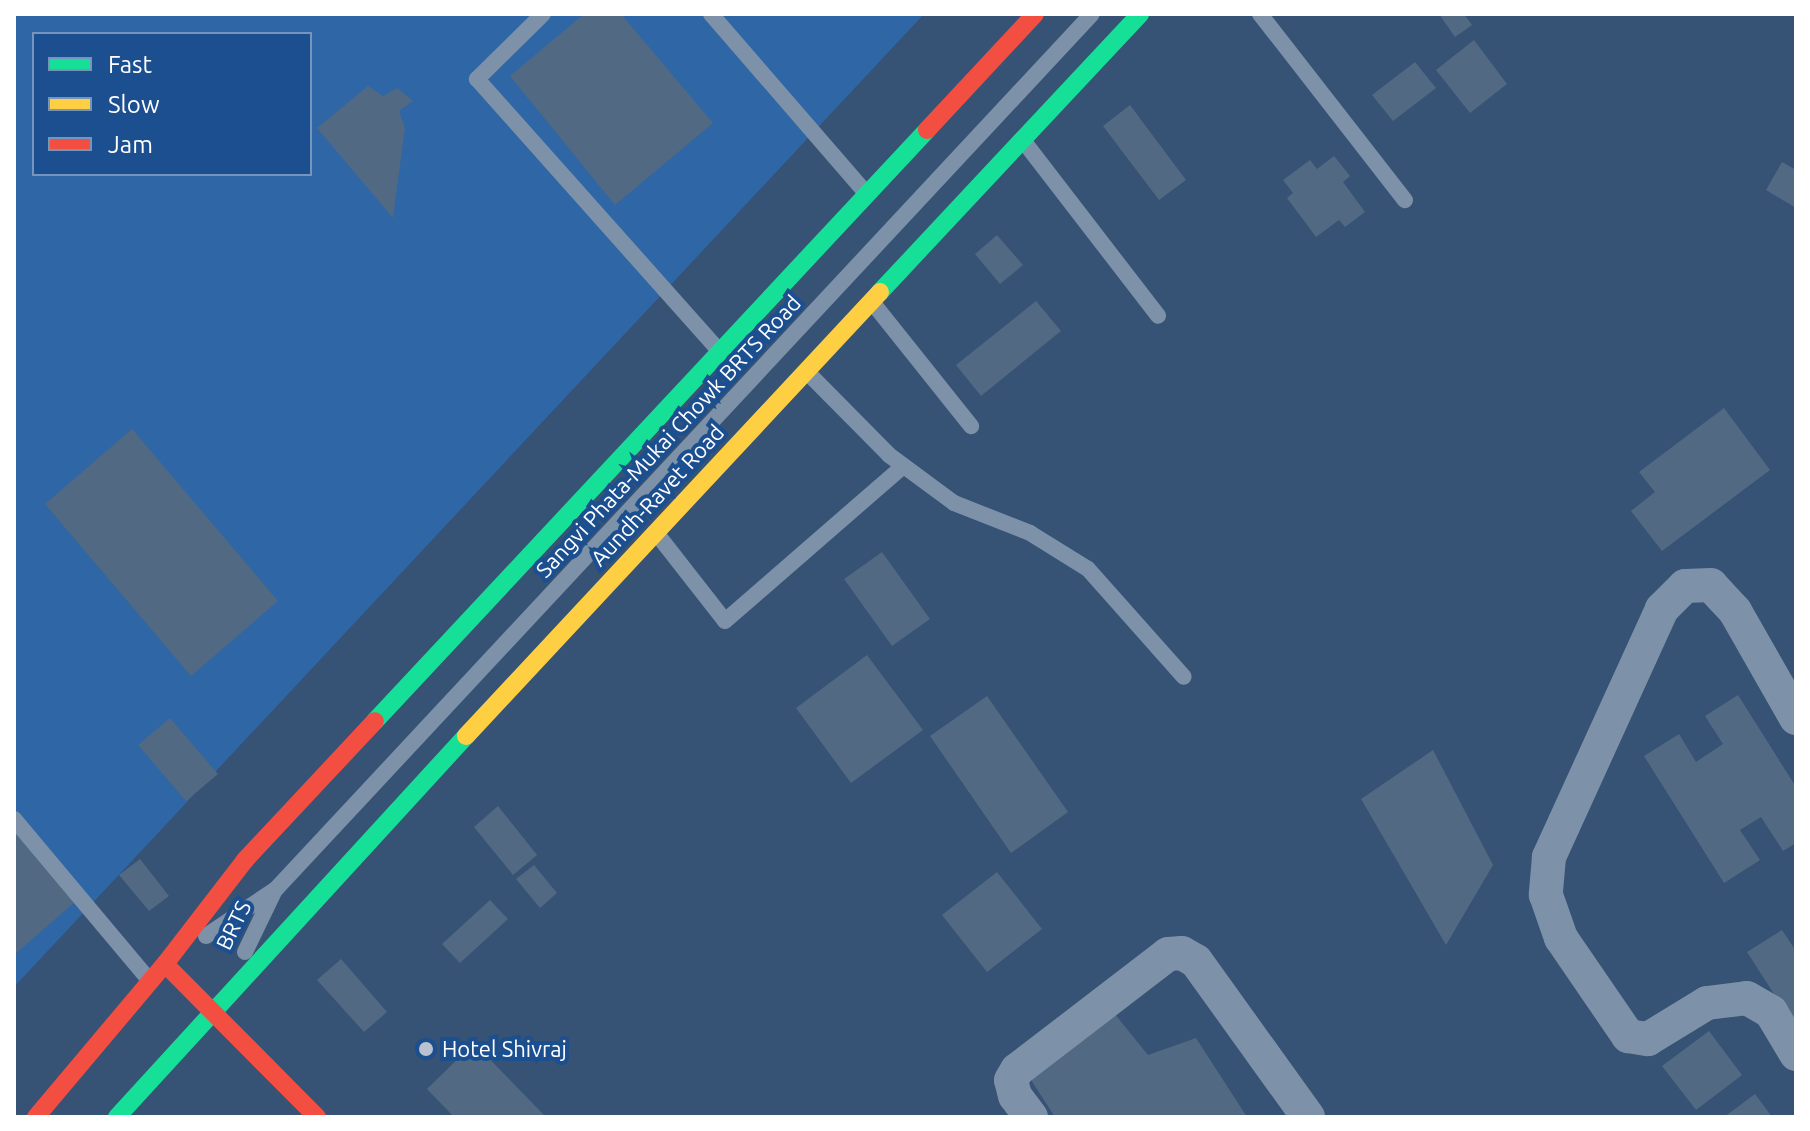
<!DOCTYPE html>
<style>
body{margin:0}
#map{position:relative;width:1810px;height:1131px;overflow:hidden;background:#365274;font-family:Ubuntu,sans-serif}
div>[style]{position:absolute}
.green>*{inset:0;background:#2f66a5}
.building>*{inset:0;background:#526984}
.lane>*{height:16px;margin:-8px;padding:0 8px;transform-origin:8px;border-radius:8px;background:#7d92a8}
.street>*{height:34px;margin:-17px;padding:0 17px;transform-origin:17px;border-radius:17px;background:#7d92a8}
.fast>*{height:18px;margin:-9px;padding:0 9px;transform-origin:9px;border-radius:9px;background:#16e098}
.slow>*{height:18px;margin:-9px;padding:0 9px;transform-origin:9px;border-radius:9px;background:#ffcf43}
.jam>*{height:18px;margin:-9px;padding:0 9px;transform-origin:9px;border-radius:9px;background:#f24e42}
.dots>*{width:22px;height:22px;translate:-50% -50%;box-sizing:border-box;border:4px solid #1b4f8f;border-radius:50%}
span{translate:-50% -50%;white-space:nowrap;text-align:center;line-height:1.15;-webkit-text-stroke:8px #1b4f8f;paint-order:stroke}
.street-label{font-size:22px;color:#fff}
.poi-label{font-size:22px;color:#fff}
.left{translate:0 -50%;text-align:left}
.frame{position:absolute;inset:0;border:16px solid #fff;pointer-events:none}
.legend{position:absolute;left:32px;top:32px;width:280px;height:144px;box-sizing:border-box;background:#1b4f8f;border:2px solid #7695bc;margin:0;padding:10px 14px;list-style:none;font-size:24px;color:#fff}
.legend li{display:flex;align-items:center;gap:16px;height:40px}
.legend b{width:40px;border:2px solid #7695bc}
</style>
<div id="map">
<div class="green">
<i style="clip-path:polygon(evenodd,14px 14px,924px 14px,14px 987px,14px 14px,34px 34px,310px 34px,310px 174px,34px 174px,34px 34px)"></i>
</div>
<div class="building">
<i style="clip-path:polygon(584px 14px,621px 14px,713px 123px,615px 205px,510px 76px)"></i>
<i style="clip-path:polygon(1439px 14px,1464px 14px,1472px 25px,1455px 37px)"></i>
<i style="clip-path:polygon(1474px 40px,1507px 84px,1470px 113px,1436px 70px)"></i>
<i style="clip-path:polygon(1415px 62px,1436px 88px,1393px 121px,1372px 95px)"></i>
<i style="clip-path:polygon(368px 86px,383px 96px,397px 88px,413px 101px,399px 111px,405px 128px,393px 218px,317px 128px)"></i>
<i style="clip-path:polygon(1130px 105px,1186px 180px,1159px 200px,1103px 126px)"></i>
<i style="clip-path:polygon(1334px 156px,1350px 176px,1343px 182px,1365px 212px,1345px 227px,1339px 220px,1316px 237px,1287px 198px,1293px 193px,1283px 180px,1310px 160px,1317px 169px)"></i>
<i style="clip-path:polygon(1782px 162px,1796px 170px,1796px 208px,1766px 190px)"></i>
<i style="clip-path:polygon(997px 235px,1023px 265px,1000px 284px,975px 254px)"></i>
<i style="clip-path:polygon(1036px 301px,1061px 331px,981px 396px,956px 365px)"></i>
<i style="clip-path:polygon(1724px 408px,1770px 470px,1662px 551px,1631px 511px,1655px 492px,1639px 472px)"></i>
<i style="clip-path:polygon(132px 429px,278px 601px,191px 676px,45px 504px)"></i>
<i style="clip-path:polygon(882px 552px,930px 619px,892px 646px,844px 579px)"></i>
<i style="clip-path:polygon(867px 655px,923px 730px,851px 783px,796px 708px)"></i>
<i style="clip-path:polygon(1738px 695px,1796px 787px,1796px 843px,1783px 851px,1761px 817px,1740px 830px,1760px 860px,1724px 883px,1644px 756px,1679px 734px,1696px 762px,1723px 744px,1705px 716px)"></i>
<i style="clip-path:polygon(987px 696px,1068px 812px,1011px 853px,930px 736px)"></i>
<i style="clip-path:polygon(170px 718px,218px 774px,186px 801px,138px 745px)"></i>
<i style="clip-path:polygon(1433px 750px,1493px 865px,1446px 945px,1361px 799px)"></i>
<i style="clip-path:polygon(498px 806px,537px 855px,513px 875px,474px 827px)"></i>
<i style="clip-path:polygon(14px 830px,76px 901px,14px 955px)"></i>
<i style="clip-path:polygon(140px 859px,169px 896px,149px 911px,119px 875px)"></i>
<i style="clip-path:polygon(534px 865px,557px 893px,540px 908px,516px 879px)"></i>
<i style="clip-path:polygon(997px 872px,1042px 929px,987px 972px,942px 915px)"></i>
<i style="clip-path:polygon(490px 900px,508px 919px,460px 963px,442px 944px)"></i>
<i style="clip-path:polygon(1782px 930px,1796px 951px,1796px 1028px,1747px 952px)"></i>
<i style="clip-path:polygon(341px 959px,387px 1012px,364px 1032px,317px 980px)"></i>
<i style="clip-path:polygon(1114px 1013px,1148px 1055px,1196px 1038px,1247px 1117px,1055px 1117px,1029px 1077px)"></i>
<i style="clip-path:polygon(1709px 1031px,1742px 1075px,1696px 1110px,1662px 1066px)"></i>
<i style="clip-path:polygon(474px 1043px,546px 1117px,454px 1117px,427px 1089px)"></i>
<i style="clip-path:polygon(1755px 1094px,1772px 1117px,1724px 1117px)"></i>
</div>
<div class="lane">
<i style="left:543px;top:14px;width:93px;rotate:135.4deg"></i>
<i style="left:477px;top:79px;width:365px;rotate:48.3deg"></i>
<i style="left:711px;top:14px;width:237px;rotate:49.1deg"></i>
<i style="left:1260px;top:14px;width:236px;rotate:52.1deg"></i>
<i style="left:1025px;top:143px;width:218px;rotate:52.4deg"></i>
<i style="left:872px;top:302px;width:159px;rotate:51.4deg"></i>
<i style="left:807px;top:372px;width:117px;rotate:45.3deg"></i>
<i style="left:889px;top:455px;width:81px;rotate:36.4deg"></i>
<i style="left:954px;top:503px;width:82px;rotate:21.5deg"></i>
<i style="left:1030px;top:533px;width:68px;rotate:31.8deg"></i>
<i style="left:1088px;top:569px;width:144px;rotate:48.4deg"></i>
<i style="left:657px;top:534px;width:110px;rotate:52deg"></i>
<i style="left:725px;top:621px;width:236px;rotate:-41deg"></i>
<i style="left:14px;top:819px;width:210px;rotate:50deg"></i>
<i style="left:206px;top:936px;width:84px;rotate:-33.9deg"></i>
<i style="left:276px;top:889px;width:1196px;rotate:-47deg"></i>
<i style="left:245px;top:952px;width:69px;rotate:-64.2deg"></i>
</div>
<div class="street">
<i style="left:1796px;top:718px;width:123px;rotate:-119.7deg"></i>
<i style="left:1735px;top:611px;width:35px;rotate:-133deg"></i>
<i style="left:1711px;top:585px;width:26px;rotate:178deg"></i>
<i style="left:1685px;top:586px;width:33px;rotate:135deg"></i>
<i style="left:1662px;top:609px;width:273px;rotate:114.5deg"></i>
<i style="left:1549px;top:857px;width:38px;rotate:95deg"></i>
<i style="left:1546px;top:895px;width:46px;rotate:70.8deg"></i>
<i style="left:1561px;top:938px;width:119px;rotate:55.6deg"></i>
<i style="left:1628px;top:1036px;width:20px;rotate:9deg"></i>
<i style="left:1648px;top:1039px;width:69px;rotate:-31.4deg"></i>
<i style="left:1707px;top:1003px;width:40px;rotate:-7.1deg"></i>
<i style="left:1747px;top:998px;width:28px;rotate:30deg"></i>
<i style="left:1771px;top:1012px;width:49px;rotate:59.2deg"></i>
<i style="left:1031px;top:1117px;width:26px;rotate:-127deg"></i>
<i style="left:1015px;top:1096px;width:16px;rotate:-104deg"></i>
<i style="left:1011px;top:1080px;width:12px;rotate:-59deg"></i>
<i style="left:1017px;top:1070px;width:190px;rotate:-37.5deg"></i>
<i style="left:1168px;top:954px;width:14px;rotate:-4deg"></i>
<i style="left:1182px;top:953px;width:16px;rotate:30deg"></i>
<i style="left:1196px;top:961px;width:192px;rotate:54.3deg"></i>
</div>
<div class="fast">
<i style="left:880px;top:292px;width:381px;rotate:-46.9deg"></i>
<i style="left:375px;top:721px;width:809px;rotate:-46.95deg"></i>
<i style="left:117px;top:1117px;width:517px;rotate:-47.51deg"></i>
</div>
<div class="slow">
<i style="left:466px;top:736px;width:607px;rotate:-47deg"></i>
</div>
<div class="jam">
<i style="left:927px;top:130px;width:158px;rotate:-47deg"></i>
<i style="left:165px;top:964px;width:216px;rotate:45.2deg"></i>
<i style="left:36px;top:1117px;width:200px;rotate:-49.9deg"></i>
<i style="left:165px;top:964px;width:131px;rotate:-52.4deg"></i>
<i style="left:245px;top:860px;width:190px;rotate:-46.9deg"></i>
</div>
<div class="dots">
<i style="left:426px;top:1049px;background:#b9c2ce"></i>
</div>
<div class="street-label">
<span style="left:668px;top:436px;rotate:-47deg">Sangvi Phata-Mukai Chowk BRTS Road</span>
<span style="left:657px;top:495px;rotate:-47deg">Aundh-Ravet Road</span>
<span style="left:233px;top:925px;rotate:-64deg">BRTS</span>
</div>
<div class="poi-label">
<span class="left" style="left:442px;top:1049px">Hotel Shivraj</span>
</div>
<div class="frame"></div>
<ul class="legend">
<li><b style="height:10px;background:#16e098"></b>Fast</li>
<li><b style="height:10px;background:#ffcf43"></b>Slow</li>
<li><b style="height:10px;background:#f24e42"></b>Jam</li>
</ul>
</div>
